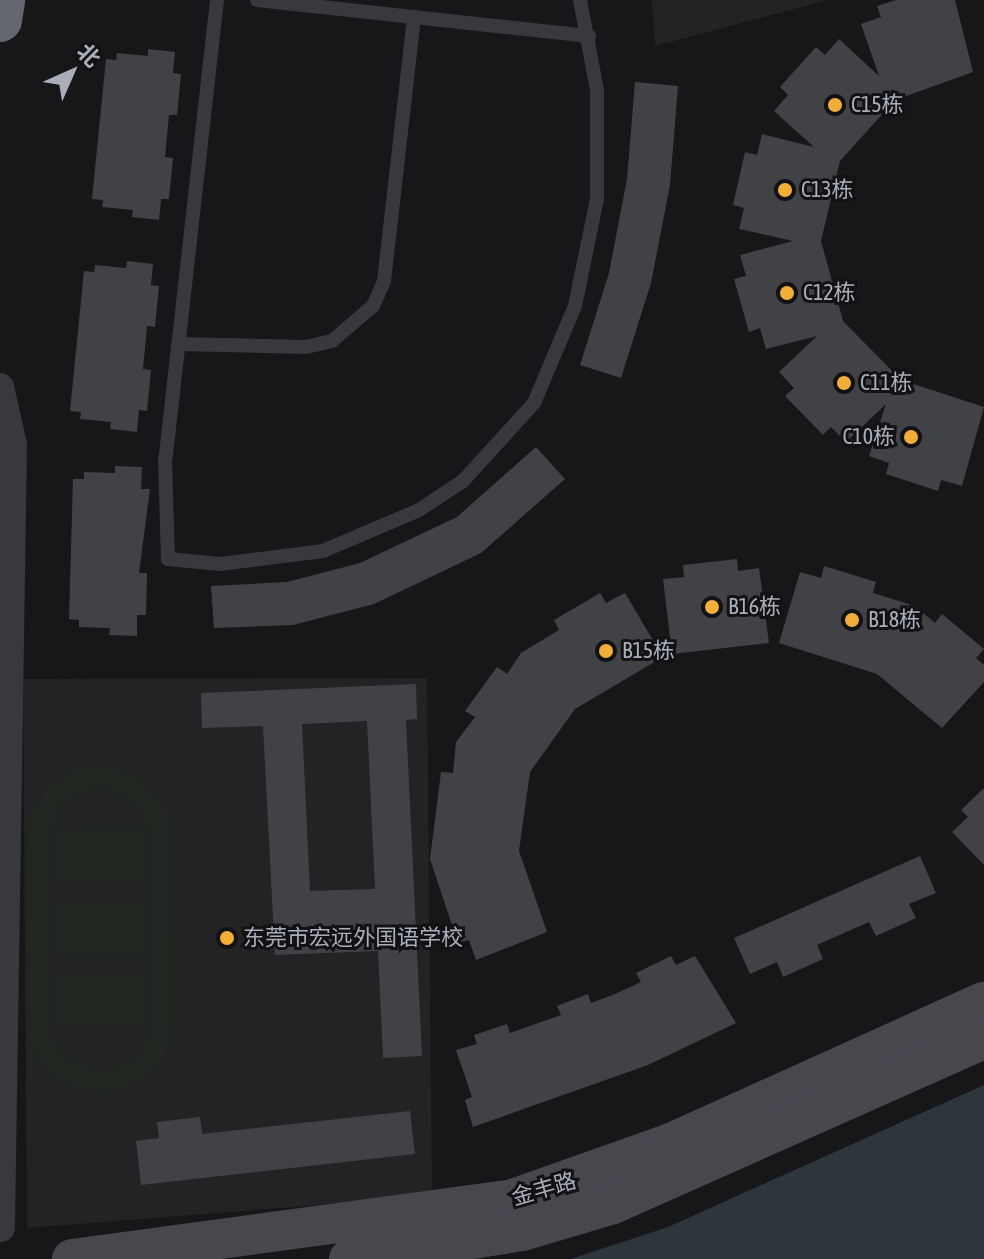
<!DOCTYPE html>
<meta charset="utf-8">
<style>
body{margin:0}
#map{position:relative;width:984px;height:1259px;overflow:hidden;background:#171719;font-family:"Asap Condensed","Noto Sans SC",sans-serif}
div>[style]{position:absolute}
.built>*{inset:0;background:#232326}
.green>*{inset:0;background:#1f2720}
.water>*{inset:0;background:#2d363d}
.building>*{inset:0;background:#414246}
.lane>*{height:14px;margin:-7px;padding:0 7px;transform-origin:7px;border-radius:7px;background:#38393e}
.street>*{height:28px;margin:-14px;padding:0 14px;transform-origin:14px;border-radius:14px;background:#38393e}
.secondary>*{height:40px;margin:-20px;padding:0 20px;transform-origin:20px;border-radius:20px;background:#46484e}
.highway>*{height:44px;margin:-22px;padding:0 22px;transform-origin:22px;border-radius:22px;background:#64676f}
.dots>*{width:22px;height:22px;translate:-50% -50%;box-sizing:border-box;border:4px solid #121214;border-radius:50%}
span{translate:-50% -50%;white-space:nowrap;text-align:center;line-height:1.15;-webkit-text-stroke:6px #121214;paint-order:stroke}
.poi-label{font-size:22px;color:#a9aeb9}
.left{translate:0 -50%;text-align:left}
.right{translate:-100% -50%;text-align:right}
.street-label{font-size:22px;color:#a9aeb9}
.north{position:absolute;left:32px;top:32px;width:80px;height:80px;-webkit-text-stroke:6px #121214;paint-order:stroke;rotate:45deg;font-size:22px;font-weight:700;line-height:32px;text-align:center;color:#a9aeb9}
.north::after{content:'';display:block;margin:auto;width:28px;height:36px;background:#a9aeb9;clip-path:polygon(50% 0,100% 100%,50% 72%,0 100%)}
</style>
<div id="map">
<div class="built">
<i style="clip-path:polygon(652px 0,828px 0,655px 46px)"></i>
<i style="clip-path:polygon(427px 678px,432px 1196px,27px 1228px,23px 679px)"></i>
</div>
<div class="green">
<i style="clip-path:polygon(evenodd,99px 765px,135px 774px,162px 802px,170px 819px,174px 1021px,165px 1057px,153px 1072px,120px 1091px,101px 1094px,64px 1084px,37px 1057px,30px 1039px,26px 837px,28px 819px,47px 787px,80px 767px,99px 765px,99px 786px,135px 802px,151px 838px,151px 1034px,138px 1057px,101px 1072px,65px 1057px,51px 1034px,48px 838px,62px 802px,99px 786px)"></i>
<i style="clip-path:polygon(144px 828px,144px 882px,55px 882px,54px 829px)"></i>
<i style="clip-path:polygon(144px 902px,145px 956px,55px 956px,55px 903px)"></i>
<i style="clip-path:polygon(56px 974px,146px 974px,146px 1027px,57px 1027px)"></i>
</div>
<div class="water">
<i style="clip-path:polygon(984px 1085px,984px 1259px,571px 1259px,668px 1227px)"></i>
</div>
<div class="building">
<i style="clip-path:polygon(896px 0,955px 0,973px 72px,895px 100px,840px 161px,821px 241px,843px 321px,901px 380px,984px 407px,962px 486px,941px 480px,938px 491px,886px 474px,889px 463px,869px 456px,886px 404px,846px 442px,831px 427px,823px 435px,785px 396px,794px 388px,779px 372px,817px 336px,766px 349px,760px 328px,749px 332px,734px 279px,746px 276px,740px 255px,793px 241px,739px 229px,744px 208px,733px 205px,745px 152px,757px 155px,762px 134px,814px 147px,774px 111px,788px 95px,780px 87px,816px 47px,825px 55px,839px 39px,879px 76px,861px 24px,881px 17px,877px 6px)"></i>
<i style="clip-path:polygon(148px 49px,175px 52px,173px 73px,181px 74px,177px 115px,169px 115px,165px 157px,173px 158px,169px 199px,161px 199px,159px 220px,132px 217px,133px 210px,102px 207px,103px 200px,92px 199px,106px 59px,116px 60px,117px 53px,148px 56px)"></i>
<i style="clip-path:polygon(635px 82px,678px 86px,670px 185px,651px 283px,621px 378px,580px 365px,609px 273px,627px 179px)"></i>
<i style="clip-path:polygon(127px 261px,153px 264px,151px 285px,159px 286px,155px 327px,147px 326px,145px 348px,143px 369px,151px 370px,147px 411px,139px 410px,137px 432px,110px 429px,111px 422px,80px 419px,81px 412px,70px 411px,84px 271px,94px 272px,95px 265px,126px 268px)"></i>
<i style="clip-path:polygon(536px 447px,565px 479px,481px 553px,374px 604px,293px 625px,214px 628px,211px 586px,287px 582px,360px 563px,457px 517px)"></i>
<i style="clip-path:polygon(115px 466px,142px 467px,141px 489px,150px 489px,139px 573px,147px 573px,146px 615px,137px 615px,137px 636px,109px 635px,110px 628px,79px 627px,79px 620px,69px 619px,73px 479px,84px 479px,84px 472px,115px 473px)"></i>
<i style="clip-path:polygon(737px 559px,738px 571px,759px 568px,769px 643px,672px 654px,663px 579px,684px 577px,683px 565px)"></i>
<i style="clip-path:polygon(824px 566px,876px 582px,873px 593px,915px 606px,935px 623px,942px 614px,984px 649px,976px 658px,984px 665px,984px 682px,942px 728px,877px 674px,779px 643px,800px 572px,821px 578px)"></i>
<i style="clip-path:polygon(600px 593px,606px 603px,625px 593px,663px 657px,575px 709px,530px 772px,519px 851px,547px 932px,476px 960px,469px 940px,458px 943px,430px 859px,441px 772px,453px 773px,456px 742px,475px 717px,465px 711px,497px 667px,507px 674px,521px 653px,559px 630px,554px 620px)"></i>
<i style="clip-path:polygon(evenodd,416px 684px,417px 719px,406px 720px,422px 1056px,383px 1058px,378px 951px,275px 955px,263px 726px,202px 728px,201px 693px,416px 684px,367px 721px,375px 889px,310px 891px,302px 724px,367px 721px)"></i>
<i style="clip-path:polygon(984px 788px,984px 865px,952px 832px,968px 817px,961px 810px)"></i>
<i style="clip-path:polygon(920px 856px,936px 893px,909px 904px,916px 918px,876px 936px,869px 922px,817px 945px,823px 959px,783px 977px,777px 962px,750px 974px,734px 938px)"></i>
<i style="clip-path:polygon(671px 956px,676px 965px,695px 956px,736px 1023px,648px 1065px,473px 1127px,465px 1100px,472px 1097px,456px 1050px,477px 1044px,474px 1035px,507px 1024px,510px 1033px,561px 1015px,557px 1006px,588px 994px,591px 1003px,615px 994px,641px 982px,636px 973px)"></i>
<i style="clip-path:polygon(410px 1111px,415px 1154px,141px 1185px,136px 1141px,159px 1138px,157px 1122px,200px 1117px,202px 1134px)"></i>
</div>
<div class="lane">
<i style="left:217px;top:0;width:463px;rotate:96.4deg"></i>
<i style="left:165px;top:460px;width:99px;rotate:88.3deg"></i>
<i style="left:168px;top:559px;width:52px;rotate:5.5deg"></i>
<i style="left:220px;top:564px;width:104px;rotate:-7.2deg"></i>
<i style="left:323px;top:551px;width:104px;rotate:-23.1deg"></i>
<i style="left:419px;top:510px;width:53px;rotate:-33.4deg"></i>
<i style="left:463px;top:481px;width:105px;rotate:-47.7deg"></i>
<i style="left:534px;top:403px;width:105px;rotate:-67.1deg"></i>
<i style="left:575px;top:306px;width:109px;rotate:-78.4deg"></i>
<i style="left:597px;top:199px;width:109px;rotate:-90deg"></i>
<i style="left:597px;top:90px;width:92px;rotate:-100.7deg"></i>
<i style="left:257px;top:0;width:334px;rotate:6.2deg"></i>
<i style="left:178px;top:344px;width:128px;rotate:1.3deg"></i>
<i style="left:306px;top:347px;width:27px;rotate:-13deg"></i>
<i style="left:332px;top:341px;width:54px;rotate:-40.5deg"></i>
<i style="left:373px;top:306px;width:27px;rotate:-66deg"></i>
<i style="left:384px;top:281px;width:266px;rotate:-83.5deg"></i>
</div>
<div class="street">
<i style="left:0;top:387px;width:58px;rotate:77.2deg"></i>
<i style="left:13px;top:444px;width:784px;rotate:90.88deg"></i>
</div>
<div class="secondary">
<i style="left:72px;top:1259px;width:445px;rotate:-7.7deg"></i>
<i style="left:513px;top:1199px;width:168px;rotate:-19.5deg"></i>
<i style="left:671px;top:1143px;width:343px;rotate:-24.3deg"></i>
<i style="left:349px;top:1259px;width:175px;rotate:-9.2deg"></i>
<i style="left:522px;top:1231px;width:95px;rotate:-16.5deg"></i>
<i style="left:613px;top:1204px;width:406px;rotate:-24deg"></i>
</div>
<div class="highway">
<i style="left:0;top:20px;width:20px;rotate:-81deg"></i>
</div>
<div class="dots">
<i style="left:835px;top:105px;background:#f2ae36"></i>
<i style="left:785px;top:190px;background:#f2ae36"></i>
<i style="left:787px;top:293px;background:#f2ae36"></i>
<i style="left:844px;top:383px;background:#f2ae36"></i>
<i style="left:911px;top:437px;background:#f2ae36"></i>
<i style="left:712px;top:607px;background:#f2ae36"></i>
<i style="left:852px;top:620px;background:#f2ae36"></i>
<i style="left:606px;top:651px;background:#f2ae36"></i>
<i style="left:227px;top:938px;background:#f2ae36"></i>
</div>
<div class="poi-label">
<span class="left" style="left:851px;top:105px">C15栋</span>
<span class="left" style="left:801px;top:190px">C13栋</span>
<span class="left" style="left:803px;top:293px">C12栋</span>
<span class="left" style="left:860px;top:383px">C11栋</span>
<span class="right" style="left:895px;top:437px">C10栋</span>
<span class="left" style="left:728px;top:607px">B16栋</span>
<span class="left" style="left:868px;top:620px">B18栋</span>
<span class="left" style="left:622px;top:651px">B15栋</span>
<span class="left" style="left:243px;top:938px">东莞市宏远外国语学校</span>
</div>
<div class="street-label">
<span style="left:544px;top:1189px;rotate:-16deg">金丰路</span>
</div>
<div class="north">北</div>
</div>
